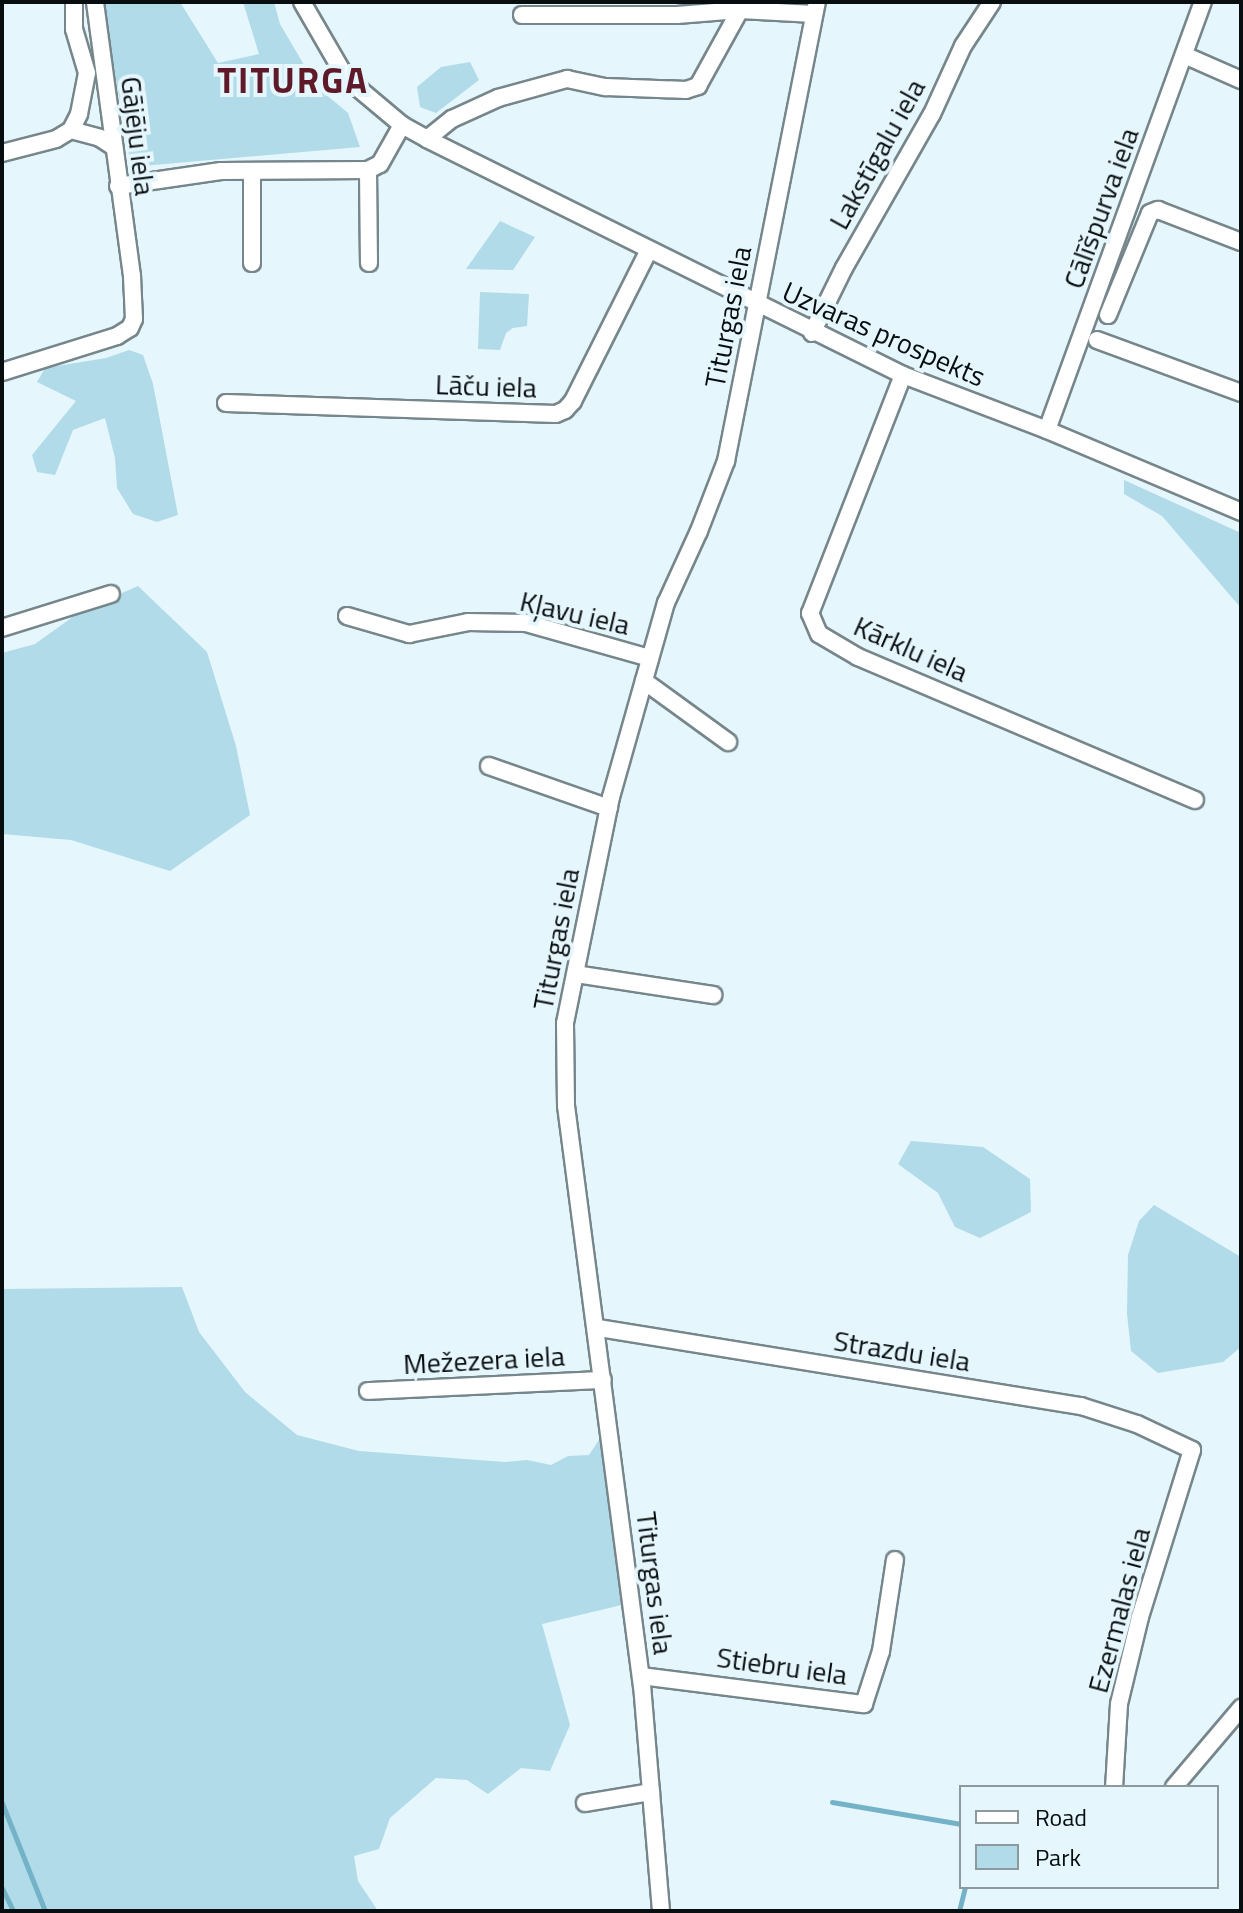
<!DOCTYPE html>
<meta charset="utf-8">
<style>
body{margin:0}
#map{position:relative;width:1243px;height:1913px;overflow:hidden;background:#e5f6fc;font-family:"Titillium Web",sans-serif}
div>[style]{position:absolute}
.green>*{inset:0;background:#b1dbe9}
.stream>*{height:5px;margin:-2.5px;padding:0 2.5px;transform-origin:2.5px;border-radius:2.5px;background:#74b3c7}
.roads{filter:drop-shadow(2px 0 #76868b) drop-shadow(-2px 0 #76868b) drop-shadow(0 2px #76868b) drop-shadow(0 -2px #76868b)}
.street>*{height:16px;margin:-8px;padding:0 8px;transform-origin:8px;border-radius:8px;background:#fff}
span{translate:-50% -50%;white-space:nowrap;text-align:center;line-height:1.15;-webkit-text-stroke:8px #e5f6fc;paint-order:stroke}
.street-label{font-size:28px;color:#080d0f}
.district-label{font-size:36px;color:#5f1a2a;font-weight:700;letter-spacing:2px}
.frame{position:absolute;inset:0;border:4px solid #080d0f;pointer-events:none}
.legend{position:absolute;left:959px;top:1785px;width:260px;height:104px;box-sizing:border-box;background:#e5f6fc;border:2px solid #8d999d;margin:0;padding:10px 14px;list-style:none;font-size:24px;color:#080d0f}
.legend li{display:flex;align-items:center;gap:16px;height:40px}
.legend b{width:40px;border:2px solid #8d999d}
</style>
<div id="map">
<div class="green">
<i style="clip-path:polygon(103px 2px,180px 2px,218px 63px,259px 54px,243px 2px,274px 2px,280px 24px,317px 87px,348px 113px,360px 147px,131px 167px)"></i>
<i style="clip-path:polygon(470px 62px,479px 80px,436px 113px,420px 107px,417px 87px,441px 67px)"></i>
<i style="clip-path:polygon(500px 221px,535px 237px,513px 270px,466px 269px)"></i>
<i style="clip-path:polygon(480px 292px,529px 294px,527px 326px,513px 328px,506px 333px,500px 350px,478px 349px)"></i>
<i style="clip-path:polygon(129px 350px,143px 355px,153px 384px,178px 515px,157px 522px,133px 514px,117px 488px,115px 458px,105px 418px,73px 430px,55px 475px,37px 472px,32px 455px,76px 401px,37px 382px,45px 368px,106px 358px)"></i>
<i style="clip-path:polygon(1124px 480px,1241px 533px,1241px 608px,1162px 516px,1124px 494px)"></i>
<i style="clip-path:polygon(138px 586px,207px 652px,236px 746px,250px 815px,170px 871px,71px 840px,2px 834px,2px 653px,35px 644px,81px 611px)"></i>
<i style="clip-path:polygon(911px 1141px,983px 1147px,1030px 1179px,1031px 1212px,980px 1238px,955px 1227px,938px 1193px,898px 1164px)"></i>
<i style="clip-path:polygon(1154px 1205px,1241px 1257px,1241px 1347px,1223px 1362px,1158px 1373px,1131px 1351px,1127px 1314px,1128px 1255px,1139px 1221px)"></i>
<i style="clip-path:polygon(182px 1287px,199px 1332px,245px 1392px,297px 1435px,359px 1451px,505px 1462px,527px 1460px,551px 1465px,568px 1456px,589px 1455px,609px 1425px,630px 1603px,542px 1624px,570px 1725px,550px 1771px,521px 1768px,488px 1794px,467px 1780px,436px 1778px,390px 1818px,379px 1849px,354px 1856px,358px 1881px,378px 1911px,2px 1911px,2px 1289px)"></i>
</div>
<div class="stream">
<i style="left:832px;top:1802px;width:131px;rotate:9.7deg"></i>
<i style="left:2px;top:1803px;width:116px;rotate:68.3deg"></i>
<i style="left:2px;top:1888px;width:25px;rotate:64deg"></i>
<i style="left:959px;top:1911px;width:25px;rotate:-76deg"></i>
</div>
<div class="roads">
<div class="street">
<i style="left:302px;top:2px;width:88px;rotate:59.9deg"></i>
<i style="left:346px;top:78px;width:73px;rotate:40deg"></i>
<i style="left:402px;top:125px;width:29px;rotate:29deg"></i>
<i style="left:427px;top:139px;width:531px;rotate:26.37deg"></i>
<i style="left:903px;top:375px;width:154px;rotate:20.9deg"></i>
<i style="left:1047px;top:430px;width:211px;rotate:22.9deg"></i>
<i style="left:522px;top:15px;width:155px"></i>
<i style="left:677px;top:15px;width:63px;rotate:-4.5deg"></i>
<i style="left:740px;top:10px;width:74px;rotate:3.1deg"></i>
<i style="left:1184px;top:55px;width:62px;rotate:23.7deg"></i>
<i style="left:71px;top:130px;width:18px;rotate:-63deg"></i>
<i style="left:79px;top:114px;width:42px;rotate:-79deg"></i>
<i style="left:87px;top:73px;width:46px;rotate:-106.5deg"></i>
<i style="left:74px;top:29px;width:27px;rotate:-90deg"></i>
<i style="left:71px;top:130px;width:30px;rotate:15deg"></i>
<i style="left:100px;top:138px;width:17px;rotate:33deg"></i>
<i style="left:427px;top:139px;width:32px;rotate:-39deg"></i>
<i style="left:452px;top:119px;width:51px;rotate:-24.5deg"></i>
<i style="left:498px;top:98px;width:72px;rotate:-15.4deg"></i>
<i style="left:567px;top:79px;width:40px;rotate:12deg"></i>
<i style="left:606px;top:87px;width:80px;rotate:2.1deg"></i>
<i style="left:686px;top:90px;width:13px;rotate:-18deg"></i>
<i style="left:698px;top:86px;width:87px;rotate:-61.1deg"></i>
<i style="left:2px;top:153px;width:56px;rotate:-14.5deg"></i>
<i style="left:56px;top:139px;width:17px;rotate:-31deg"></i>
<i style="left:368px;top:170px;width:93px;rotate:89.4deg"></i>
<i style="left:118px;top:186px;width:104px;rotate:-8.3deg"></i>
<i style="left:221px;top:171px;width:147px;rotate:-0.4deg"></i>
<i style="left:368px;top:170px;width:13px;rotate:-27deg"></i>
<i style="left:380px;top:164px;width:45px;rotate:-60.6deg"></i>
<i style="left:252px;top:263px;width:91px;rotate:-90deg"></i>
<i style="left:1108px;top:315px;width:110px;rotate:-67.6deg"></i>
<i style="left:1150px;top:213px;width:9px;rotate:-21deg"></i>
<i style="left:1158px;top:210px;width:89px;rotate:21.1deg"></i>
<i style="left:812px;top:333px;width:72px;rotate:-63.8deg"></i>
<i style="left:844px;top:268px;width:177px;rotate:-60.3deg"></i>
<i style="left:932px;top:114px;width:75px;rotate:-65.5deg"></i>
<i style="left:963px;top:46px;width:53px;rotate:-56.6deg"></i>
<i style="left:1097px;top:340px;width:153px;rotate:20.2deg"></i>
<i style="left:2px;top:372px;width:121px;rotate:-17.4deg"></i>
<i style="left:117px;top:336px;width:15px;rotate:-32deg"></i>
<i style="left:130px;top:328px;width:10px;rotate:-66deg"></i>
<i style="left:134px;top:319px;width:43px;rotate:-92.7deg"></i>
<i style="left:132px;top:276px;width:276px;rotate:-97.7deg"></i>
<i style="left:903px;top:375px;width:256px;rotate:111.3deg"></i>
<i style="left:810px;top:613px;width:23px;rotate:67deg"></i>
<i style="left:819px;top:634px;width:45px;rotate:30.5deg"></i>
<i style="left:858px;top:657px;width:366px;rotate:23deg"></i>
<i style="left:226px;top:403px;width:330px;rotate:1.9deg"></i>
<i style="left:556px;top:414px;width:10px;rotate:-24deg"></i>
<i style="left:565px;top:410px;width:12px;rotate:-48deg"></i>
<i style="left:573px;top:401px;width:167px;rotate:-63.3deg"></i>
<i style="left:1047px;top:430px;width:456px;rotate:-70deg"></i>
<i style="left:347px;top:616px;width:65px;rotate:16.2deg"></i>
<i style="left:409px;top:634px;width:60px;rotate:-11.5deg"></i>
<i style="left:468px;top:622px;width:58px;rotate:1deg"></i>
<i style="left:526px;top:623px;width:129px;rotate:15.8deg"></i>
<i style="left:2px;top:628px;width:114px;rotate:-17.3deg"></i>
<i style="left:644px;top:681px;width:104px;rotate:36deg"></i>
<i style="left:489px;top:766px;width:127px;rotate:19.3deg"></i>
<i style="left:576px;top:974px;width:139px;rotate:8.7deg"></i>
<i style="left:598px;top:1328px;width:489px;rotate:9.2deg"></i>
<i style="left:1081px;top:1406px;width:59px;rotate:17.8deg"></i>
<i style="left:1137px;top:1424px;width:61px;rotate:25.3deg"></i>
<i style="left:1192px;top:1450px;width:175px;rotate:107.3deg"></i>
<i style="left:1140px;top:1617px;width:89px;rotate:103.6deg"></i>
<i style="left:1119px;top:1704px;width:83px;rotate:93.4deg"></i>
<i style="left:368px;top:1391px;width:235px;rotate:-2.7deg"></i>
<i style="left:641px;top:1676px;width:225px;rotate:7.2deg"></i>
<i style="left:864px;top:1704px;width:56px;rotate:-72.2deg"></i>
<i style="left:881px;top:1651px;width:92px;rotate:-81.3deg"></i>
<i style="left:1174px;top:1787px;width:104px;rotate:-49.7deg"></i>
<i style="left:585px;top:1803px;width:67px;rotate:-9.5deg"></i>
<i style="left:661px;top:1911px;width:225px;rotate:-94.8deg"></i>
<i style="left:642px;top:1687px;width:586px;rotate:-97.45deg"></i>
<i style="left:566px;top:1106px;width:83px;rotate:-90.7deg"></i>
<i style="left:565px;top:1023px;width:231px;rotate:-78.5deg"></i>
<i style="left:611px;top:797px;width:202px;rotate:-74.2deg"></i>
<i style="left:666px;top:603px;width:79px;rotate:-65.4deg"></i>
<i style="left:699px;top:531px;width:75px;rotate:-68.9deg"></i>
<i style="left:726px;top:461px;width:468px;rotate:-78.8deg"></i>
</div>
</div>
<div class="street-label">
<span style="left:138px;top:136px;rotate:83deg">Gājēju iela</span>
<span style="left:877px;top:154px;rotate:-61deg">Lakstīgalu iela</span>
<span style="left:1101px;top:208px;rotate:-70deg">Cālīšpurva iela</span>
<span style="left:728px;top:317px;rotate:-79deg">Titurgas iela</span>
<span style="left:884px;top:334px;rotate:24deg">Uzvaras prospekts</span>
<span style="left:486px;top:386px;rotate:2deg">Lāču iela</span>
<span style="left:575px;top:613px;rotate:13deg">Kļavu iela</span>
<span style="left:911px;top:649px;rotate:24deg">Kārklu iela</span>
<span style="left:556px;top:939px;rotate:-79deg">Titurgas iela</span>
<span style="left:902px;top:1351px;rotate:9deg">Strazdu iela</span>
<span style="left:484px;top:1360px;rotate:-3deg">Mežezera iela</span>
<span style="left:655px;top:1583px;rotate:83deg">Titurgas iela</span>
<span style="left:1119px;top:1610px;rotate:-75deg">Ezermalas iela</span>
<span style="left:782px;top:1666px;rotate:8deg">Stiebru iela</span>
</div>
<div class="district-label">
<span style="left:293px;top:80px">TITURGA</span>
</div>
<div class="frame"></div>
<ul class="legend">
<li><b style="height:10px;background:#fff"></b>Road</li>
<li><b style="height:22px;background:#b1dbe9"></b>Park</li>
</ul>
</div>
